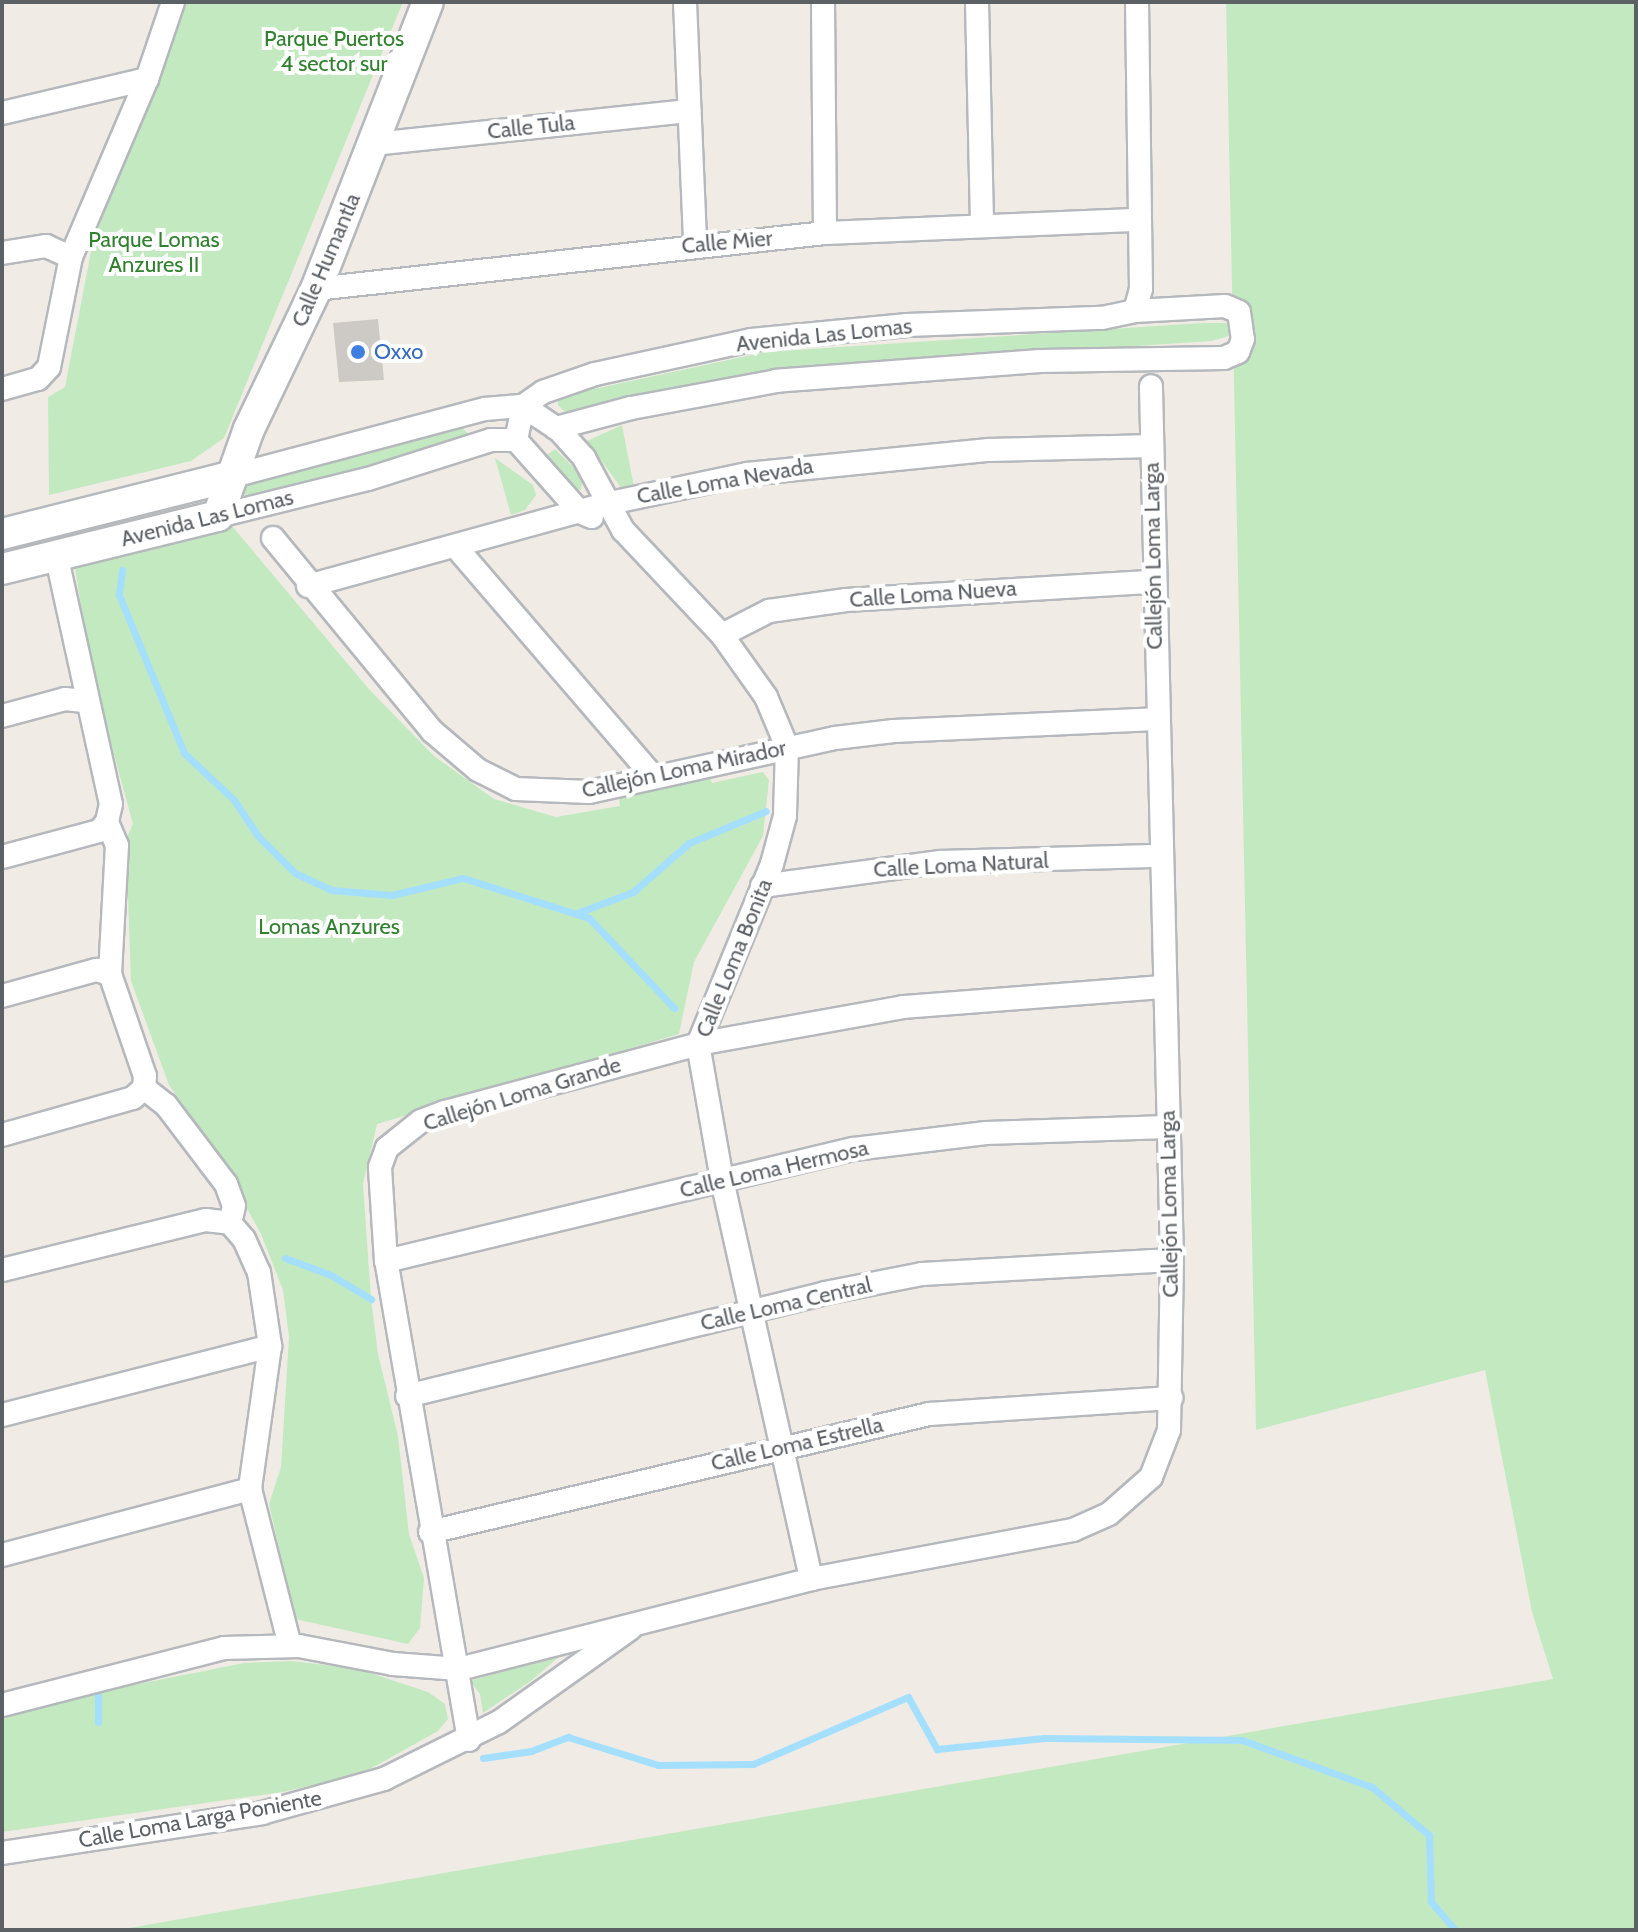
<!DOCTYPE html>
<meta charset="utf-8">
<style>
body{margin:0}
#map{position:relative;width:1638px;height:1932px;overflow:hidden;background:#f0ece5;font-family:Cabin,sans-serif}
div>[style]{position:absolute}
.green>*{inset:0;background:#c3e9c0}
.stream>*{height:7px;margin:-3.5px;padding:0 3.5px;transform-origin:3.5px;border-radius:3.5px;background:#a5dfff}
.building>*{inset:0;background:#cdc9c4}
.roads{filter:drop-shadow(2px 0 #b5b8bc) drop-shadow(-2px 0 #b5b8bc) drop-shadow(0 2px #b5b8bc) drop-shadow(0 -2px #b5b8bc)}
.street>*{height:22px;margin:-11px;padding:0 11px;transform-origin:11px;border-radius:11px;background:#fff}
.secondary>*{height:30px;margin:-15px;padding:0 15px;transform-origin:15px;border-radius:15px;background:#fff}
.dots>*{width:22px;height:22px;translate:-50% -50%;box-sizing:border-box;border:4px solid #fff;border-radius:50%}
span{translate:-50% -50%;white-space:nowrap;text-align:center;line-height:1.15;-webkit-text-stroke:8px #fff;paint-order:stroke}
.park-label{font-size:22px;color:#31822f}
.street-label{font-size:22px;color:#5c6166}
.shop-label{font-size:22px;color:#366cbe}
.left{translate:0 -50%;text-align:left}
.frame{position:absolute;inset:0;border:4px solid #5c6166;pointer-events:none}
</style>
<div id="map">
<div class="green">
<i style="clip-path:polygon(184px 2px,403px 2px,224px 438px,191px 461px,49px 495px,48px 397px,65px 387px,93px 241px,179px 26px)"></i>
<i style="clip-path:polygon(1226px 2px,1636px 2px,1636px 1930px,118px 1930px,1553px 1679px,1532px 1612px,1485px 1370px,1256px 1430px)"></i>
<i style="clip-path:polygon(1202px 323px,1227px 323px,1229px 336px,1211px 341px,767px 371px,565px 412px,558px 405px,558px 400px,571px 394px,765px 352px)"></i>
<i style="clip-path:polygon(460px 425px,469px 435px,463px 440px,252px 497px,239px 492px,242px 482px)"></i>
<i style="clip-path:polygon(622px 425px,634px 487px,622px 489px,587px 441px)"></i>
<i style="clip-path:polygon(555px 449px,583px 477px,581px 490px,570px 490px,544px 457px)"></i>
<i style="clip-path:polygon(495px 458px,533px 485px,536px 495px,525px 510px,511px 515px)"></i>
<i style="clip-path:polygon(187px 502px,190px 511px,2px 560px,2px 543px)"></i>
<i style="clip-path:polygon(232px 526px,368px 688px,434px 756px,494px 799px,556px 817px,620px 806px,619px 797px,710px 776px,712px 783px,763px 772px,769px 780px,763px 836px,694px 962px,679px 1034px,377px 1124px,363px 1184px,371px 1299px,378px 1354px,398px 1436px,409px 1534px,424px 1578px,420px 1628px,408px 1644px,295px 1619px,269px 1504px,281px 1467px,289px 1337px,283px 1290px,261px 1234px,211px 1143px,169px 1085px,131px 981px,126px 839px,133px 824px,92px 674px,75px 568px)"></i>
<i style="clip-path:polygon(556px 1655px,560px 1656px,532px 1680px,483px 1713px,480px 1694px,470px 1681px)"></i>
<i style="clip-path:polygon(292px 1661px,358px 1669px,428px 1692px,445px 1704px,448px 1719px,438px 1731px,363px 1773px,283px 1792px,2px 1832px,2px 1718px,98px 1692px,244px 1663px)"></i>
</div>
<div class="stream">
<i style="left:122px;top:570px;width:25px;rotate:97deg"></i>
<i style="left:119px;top:595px;width:171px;rotate:67.6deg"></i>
<i style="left:184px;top:753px;width:69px;rotate:43.2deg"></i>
<i style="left:234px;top:800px;width:43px;rotate:56.3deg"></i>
<i style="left:258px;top:836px;width:52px;rotate:45deg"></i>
<i style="left:295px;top:873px;width:40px;rotate:25deg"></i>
<i style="left:331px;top:890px;width:61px;rotate:4.7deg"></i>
<i style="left:392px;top:895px;width:73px;rotate:-13.5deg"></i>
<i style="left:463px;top:878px;width:132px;rotate:17.6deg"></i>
<i style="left:589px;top:918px;width:124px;rotate:46.6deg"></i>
<i style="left:577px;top:913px;width:60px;rotate:-20.6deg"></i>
<i style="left:633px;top:892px;width:74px;rotate:-41.2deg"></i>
<i style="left:689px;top:843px;width:83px;rotate:-22.6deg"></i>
<i style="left:285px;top:1258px;width:49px;rotate:20.3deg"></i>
<i style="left:331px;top:1275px;width:47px;rotate:31deg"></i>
<i style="left:98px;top:1722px;width:30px;rotate:-90deg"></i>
<i style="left:483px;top:1758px;width:49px;rotate:-8.3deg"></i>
<i style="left:531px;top:1751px;width:40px;rotate:-21deg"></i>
<i style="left:568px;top:1737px;width:94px;rotate:17.3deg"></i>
<i style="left:658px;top:1765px;width:95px;rotate:-0.6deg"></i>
<i style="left:753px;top:1764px;width:169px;rotate:-23.4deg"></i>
<i style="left:908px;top:1697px;width:60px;rotate:60.9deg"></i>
<i style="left:937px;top:1749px;width:108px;rotate:-5.9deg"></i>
<i style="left:1044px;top:1738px;width:198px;rotate:0.6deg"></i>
<i style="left:1242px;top:1740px;width:138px;rotate:19.9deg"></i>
<i style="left:1372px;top:1787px;width:75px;rotate:40.1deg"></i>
<i style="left:1429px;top:1835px;width:67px;rotate:88.3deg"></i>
<i style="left:1431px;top:1902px;width:37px;rotate:49deg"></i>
</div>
<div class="building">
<i style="clip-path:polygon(378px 319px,384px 380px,339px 382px,333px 323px)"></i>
</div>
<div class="roads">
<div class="street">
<i style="left:685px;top:2px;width:242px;rotate:87.6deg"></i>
<i style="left:823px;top:2px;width:231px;rotate:89.5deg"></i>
<i style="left:977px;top:2px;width:223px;rotate:88.7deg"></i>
<i style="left:2px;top:113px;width:149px;rotate:-13.2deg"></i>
<i style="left:374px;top:144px;width:317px;rotate:-6deg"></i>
<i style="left:2px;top:253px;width:45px;rotate:-9deg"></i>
<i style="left:46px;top:246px;width:27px;rotate:24deg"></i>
<i style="left:316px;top:289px;width:512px;rotate:-6.28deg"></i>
<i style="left:825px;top:233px;width:315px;rotate:-2.4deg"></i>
<i style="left:1135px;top:311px;width:23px;rotate:-75deg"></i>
<i style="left:1141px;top:289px;width:287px;rotate:-90.8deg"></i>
<i style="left:2px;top:389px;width:37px;rotate:-16deg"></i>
<i style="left:38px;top:379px;width:16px;rotate:-47deg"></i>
<i style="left:49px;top:367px;width:112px;rotate:-78.7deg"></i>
<i style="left:71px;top:257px;width:194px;rotate:-66.9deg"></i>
<i style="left:147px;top:79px;width:81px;rotate:-71.3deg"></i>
<i style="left:516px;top:440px;width:35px;rotate:-78deg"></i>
<i style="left:523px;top:406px;width:24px;rotate:-35deg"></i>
<i style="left:543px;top:392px;width:55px;rotate:-19.1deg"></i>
<i style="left:595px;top:374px;width:160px;rotate:-12.3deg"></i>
<i style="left:751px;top:340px;width:157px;rotate:-5.5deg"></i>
<i style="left:907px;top:325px;width:195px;rotate:-2.1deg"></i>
<i style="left:1102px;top:318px;width:34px;rotate:-12deg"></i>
<i style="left:1135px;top:311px;width:90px;rotate:-3.2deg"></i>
<i style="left:1225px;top:306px;width:15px;rotate:23deg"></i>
<i style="left:1239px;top:312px;width:27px;rotate:82deg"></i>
<i style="left:1243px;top:339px;width:14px;rotate:111deg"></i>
<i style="left:1238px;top:352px;width:15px;rotate:157deg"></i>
<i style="left:1224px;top:358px;width:184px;rotate:179.1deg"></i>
<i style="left:1040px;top:361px;width:264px;rotate:175.7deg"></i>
<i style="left:777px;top:381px;width:148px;rotate:169.5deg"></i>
<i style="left:631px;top:408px;width:78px;rotate:165.1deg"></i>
<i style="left:516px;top:440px;width:96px;rotate:48.4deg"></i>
<i style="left:580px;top:512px;width:13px;rotate:23deg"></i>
<i style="left:229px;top:477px;width:265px;rotate:-14.9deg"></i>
<i style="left:485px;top:409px;width:38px;rotate:-5deg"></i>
<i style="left:523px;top:406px;width:43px;rotate:33.7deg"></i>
<i style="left:559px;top:430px;width:38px;rotate:48deg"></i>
<i style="left:584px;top:458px;width:82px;rotate:61.6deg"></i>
<i style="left:623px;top:530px;width:144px;rotate:46.7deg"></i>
<i style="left:722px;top:635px;width:76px;rotate:54.6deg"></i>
<i style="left:766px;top:697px;width:54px;rotate:67.2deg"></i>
<i style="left:787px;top:747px;width:69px;rotate:91.7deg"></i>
<i style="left:785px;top:816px;width:50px;rotate:105.2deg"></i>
<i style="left:772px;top:864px;width:195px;rotate:112.3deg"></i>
<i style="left:698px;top:1044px;width:138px;rotate:80deg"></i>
<i style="left:722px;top:1180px;width:409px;rotate:77.4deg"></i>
<i style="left:218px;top:516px;width:154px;rotate:-13.9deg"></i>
<i style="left:368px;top:479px;width:129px;rotate:-17.6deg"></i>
<i style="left:491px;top:440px;width:25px"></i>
<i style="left:273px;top:538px;width:250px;rotate:50.5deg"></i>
<i style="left:432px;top:731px;width:60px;rotate:40.3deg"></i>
<i style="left:478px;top:770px;width:42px;rotate:26.6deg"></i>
<i style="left:516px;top:789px;width:73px;rotate:2.4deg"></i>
<i style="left:589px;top:792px;width:252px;rotate:-12.4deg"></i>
<i style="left:835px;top:738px;width:59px;rotate:-6.8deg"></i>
<i style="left:894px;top:731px;width:262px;rotate:-2.6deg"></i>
<i style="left:455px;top:546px;width:303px;rotate:49.3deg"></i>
<i style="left:56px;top:554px;width:256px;rotate:77.6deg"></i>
<i style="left:111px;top:804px;width:18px;rotate:103deg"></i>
<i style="left:308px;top:586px;width:313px;rotate:-15.4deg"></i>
<i style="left:610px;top:503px;width:140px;rotate:-12deg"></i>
<i style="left:747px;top:474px;width:243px;rotate:-5.7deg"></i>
<i style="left:989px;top:450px;width:163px;rotate:-1.4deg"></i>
<i style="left:722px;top:635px;width:53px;rotate:-27.1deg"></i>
<i style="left:769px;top:611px;width:78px;rotate:-8.1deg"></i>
<i style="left:846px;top:600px;width:307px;rotate:-3.4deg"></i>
<i style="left:2px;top:716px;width:65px;rotate:-15.1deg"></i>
<i style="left:65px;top:699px;width:19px;rotate:6deg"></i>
<i style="left:107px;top:822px;width:25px;rotate:67deg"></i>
<i style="left:117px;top:845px;width:129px;rotate:93.1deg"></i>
<i style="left:110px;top:974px;width:108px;rotate:71.1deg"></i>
<i style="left:145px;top:1076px;width:12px;rotate:95deg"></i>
<i style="left:2px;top:857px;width:100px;rotate:-15deg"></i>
<i style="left:99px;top:831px;width:12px;rotate:-48deg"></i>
<i style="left:762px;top:886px;width:180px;rotate:-7.7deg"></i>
<i style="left:940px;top:862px;width:221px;rotate:-1.6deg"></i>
<i style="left:2px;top:996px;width:98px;rotate:-15.5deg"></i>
<i style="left:96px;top:970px;width:15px;rotate:16deg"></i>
<i style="left:144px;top:1088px;width:28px;rotate:38deg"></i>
<i style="left:166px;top:1105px;width:99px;rotate:52.8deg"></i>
<i style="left:226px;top:1184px;width:23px;rotate:70deg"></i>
<i style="left:234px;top:1206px;width:17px;rotate:103deg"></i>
<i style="left:2px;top:1135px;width:136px;rotate:-15.8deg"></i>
<i style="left:133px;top:1098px;width:15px;rotate:-42deg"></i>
<i style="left:386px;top:1261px;width:481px;rotate:-13.5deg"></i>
<i style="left:854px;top:1149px;width:133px;rotate:-6.9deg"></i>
<i style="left:986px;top:1133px;width:182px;rotate:-1.9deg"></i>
<i style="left:2px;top:1270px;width:210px;rotate:-13.8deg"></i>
<i style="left:206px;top:1220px;width:24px;rotate:7deg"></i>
<i style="left:230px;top:1223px;width:21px;rotate:49deg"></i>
<i style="left:244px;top:1239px;width:36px;rotate:66deg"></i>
<i style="left:259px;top:1272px;width:75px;rotate:81.5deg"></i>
<i style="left:270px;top:1346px;width:144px;rotate:98deg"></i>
<i style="left:250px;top:1489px;width:162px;rotate:75.7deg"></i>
<i style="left:407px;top:1396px;width:431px;rotate:-13.8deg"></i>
<i style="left:825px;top:1293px;width:99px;rotate:-11.1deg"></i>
<i style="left:922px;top:1274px;width:250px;rotate:-3.2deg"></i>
<i style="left:2px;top:1415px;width:277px;rotate:-14.4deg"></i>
<i style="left:430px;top:1532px;width:513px;rotate:-13.3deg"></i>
<i style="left:929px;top:1414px;width:243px;rotate:-3.8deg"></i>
<i style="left:2px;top:1555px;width:257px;rotate:-14.9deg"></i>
<i style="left:2px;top:1705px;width:229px;rotate:-14.4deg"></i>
<i style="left:224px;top:1648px;width:75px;rotate:-1.5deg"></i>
<i style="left:299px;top:1646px;width:96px;rotate:10.8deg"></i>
<i style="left:393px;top:1664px;width:66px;rotate:4.3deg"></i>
<i style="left:459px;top:1669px;width:363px;rotate:-14.3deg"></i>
<i style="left:811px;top:1579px;width:267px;rotate:-10.6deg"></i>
<i style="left:1073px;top:1530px;width:39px;rotate:-24deg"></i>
<i style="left:1109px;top:1514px;width:56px;rotate:-41.4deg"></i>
<i style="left:1151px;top:1477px;width:50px;rotate:-69deg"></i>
<i style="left:1169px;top:1430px;width:170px;rotate:-89deg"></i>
<i style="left:1172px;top:1260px;width:874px;rotate:-91.38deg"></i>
<i style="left:469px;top:1740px;width:486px;rotate:-99.8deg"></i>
<i style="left:386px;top:1261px;width:94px;rotate:-93.7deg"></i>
<i style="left:380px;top:1167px;width:20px;rotate:-70deg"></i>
<i style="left:387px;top:1148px;width:43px;rotate:-38.5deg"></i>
<i style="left:421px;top:1121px;width:26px;rotate:-21deg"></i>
<i style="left:445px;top:1112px;width:262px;rotate:-15deg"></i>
<i style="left:698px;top:1044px;width:208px;rotate:-10.2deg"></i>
<i style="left:903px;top:1007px;width:262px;rotate:-4.4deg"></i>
<i style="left:2px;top:1853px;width:263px;rotate:-8.7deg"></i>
<i style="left:262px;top:1813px;width:127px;rotate:-15.6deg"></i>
<i style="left:384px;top:1779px;width:128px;rotate:-26.4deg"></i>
<i style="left:499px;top:1722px;width:161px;rotate:-35.4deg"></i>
</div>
<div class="secondary">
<i style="left:2px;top:534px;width:234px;rotate:-14.1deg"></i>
<i style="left:2px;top:569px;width:222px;rotate:-13.8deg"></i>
<i style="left:218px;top:516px;width:92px;rotate:-70.4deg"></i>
<i style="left:249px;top:429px;width:155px;rotate:-64.4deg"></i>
<i style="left:316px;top:289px;width:308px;rotate:-68.7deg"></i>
</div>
</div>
<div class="dots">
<i style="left:358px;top:352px;background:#3f7fe0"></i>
</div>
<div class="park-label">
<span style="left:334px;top:51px">Parque Puertos<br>4 sector sur</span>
<span style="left:154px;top:252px">Parque Lomas<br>Anzures II</span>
<span style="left:329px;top:927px">Lomas Anzures</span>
</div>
<div class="street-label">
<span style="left:531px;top:127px;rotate:-6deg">Calle Tula</span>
<span style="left:727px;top:242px;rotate:-5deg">Calle Mier</span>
<span style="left:326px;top:260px;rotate:-67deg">Calle Humantla</span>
<span style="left:824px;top:335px;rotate:-6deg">Avenida Las Lomas</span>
<span style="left:725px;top:481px;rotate:-10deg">Calle Loma Nevada</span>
<span style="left:207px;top:518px;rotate:-14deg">Avenida Las Lomas</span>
<span style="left:1153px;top:556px;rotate:-91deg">Callejón Loma Larga</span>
<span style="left:933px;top:594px;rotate:-4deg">Calle Loma Nueva</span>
<span style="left:684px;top:769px;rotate:-12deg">Callejón Loma Mirador</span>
<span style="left:961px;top:865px;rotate:-3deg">Calle Loma Natural</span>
<span style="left:734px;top:958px;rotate:-68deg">Calle Loma Bonita</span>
<span style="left:522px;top:1094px;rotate:-17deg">Callejón Loma Grande</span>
<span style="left:774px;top:1169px;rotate:-13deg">Calle Loma Hermosa</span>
<span style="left:1169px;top:1204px;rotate:-91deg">Callejón Loma Larga</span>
<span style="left:786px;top:1304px;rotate:-13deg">Calle Loma Central</span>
<span style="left:797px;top:1444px;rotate:-13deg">Calle Loma Estrella</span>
<span style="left:200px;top:1819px;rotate:-10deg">Calle Loma Larga Poniente</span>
</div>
<div class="shop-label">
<span class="left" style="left:374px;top:352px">Oxxo</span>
</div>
<div class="frame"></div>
</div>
